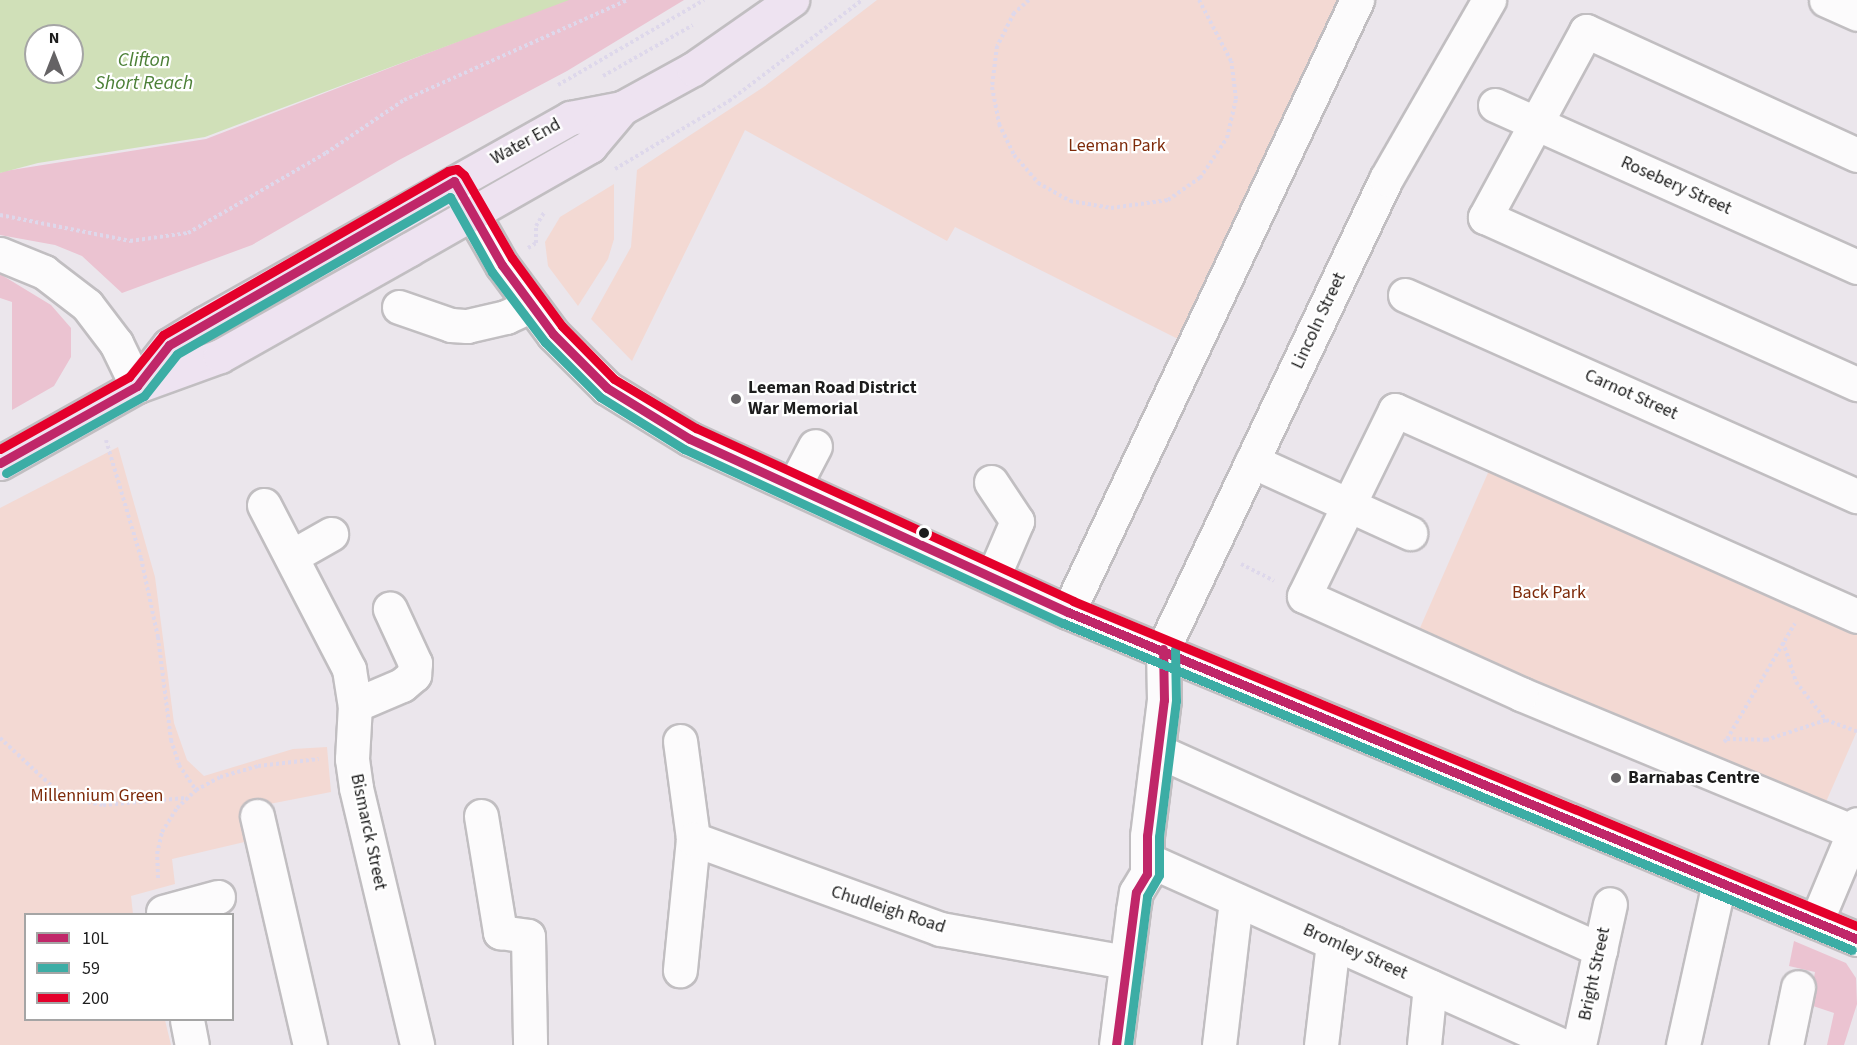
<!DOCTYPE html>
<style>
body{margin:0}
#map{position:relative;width:1857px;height:1045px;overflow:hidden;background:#ebe6ec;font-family:"Source Sans 3",sans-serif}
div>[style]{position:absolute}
.grass>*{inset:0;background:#ebc3d1}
.park>*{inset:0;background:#f3d9d3}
.water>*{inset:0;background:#d0e0b8}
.path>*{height:4px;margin-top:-2px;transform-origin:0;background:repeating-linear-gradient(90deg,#ded8eb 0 3px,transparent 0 6px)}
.roads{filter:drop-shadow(2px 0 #c1bec1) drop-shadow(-2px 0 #c1bec1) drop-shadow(0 2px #c1bec1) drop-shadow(0 -2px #c1bec1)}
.minor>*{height:33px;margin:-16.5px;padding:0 16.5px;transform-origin:16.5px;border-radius:16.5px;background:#fcfbfc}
.major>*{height:33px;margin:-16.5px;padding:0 16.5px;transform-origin:16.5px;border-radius:16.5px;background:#eee3f1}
.bus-1>*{height:9px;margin:-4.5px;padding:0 4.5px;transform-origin:4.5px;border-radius:4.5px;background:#c02769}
.bus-2>*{height:9px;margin:-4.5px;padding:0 4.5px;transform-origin:4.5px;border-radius:4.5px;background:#3cada5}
.bus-3>*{height:9px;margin:-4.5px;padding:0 4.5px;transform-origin:4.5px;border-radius:4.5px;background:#e4002b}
.dots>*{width:16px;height:16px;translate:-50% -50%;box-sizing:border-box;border:3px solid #fff;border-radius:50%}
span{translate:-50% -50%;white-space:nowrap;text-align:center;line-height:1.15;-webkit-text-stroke:4.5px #fff;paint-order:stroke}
.street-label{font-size:18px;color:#1d1d1d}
.park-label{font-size:18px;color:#7e2a09}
.poi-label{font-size:18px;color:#1d1d1d;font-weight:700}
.left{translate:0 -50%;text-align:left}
.water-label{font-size:20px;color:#4d8038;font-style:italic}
.legend{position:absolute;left:24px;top:913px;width:210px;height:108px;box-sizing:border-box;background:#fff;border:2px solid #a5a5a5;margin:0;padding:8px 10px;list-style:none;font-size:18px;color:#1d1d1d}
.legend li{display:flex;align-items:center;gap:12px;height:30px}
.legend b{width:30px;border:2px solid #a5a5a5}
.north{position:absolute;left:24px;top:24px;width:60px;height:60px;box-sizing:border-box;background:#fff;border:2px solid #a5a5a5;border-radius:50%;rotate:0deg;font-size:16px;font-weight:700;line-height:24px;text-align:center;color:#1d1d1d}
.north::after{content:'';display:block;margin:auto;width:21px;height:27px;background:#656365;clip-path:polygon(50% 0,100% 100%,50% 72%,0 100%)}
</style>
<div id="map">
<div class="grass">
<i style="clip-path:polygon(565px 0,684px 0,567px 71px,399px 160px,252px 245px,122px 293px,82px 256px,55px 245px,0 235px,0 173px,5px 171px,206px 139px)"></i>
<i style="clip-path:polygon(0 274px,51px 305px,71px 328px,71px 357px,54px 386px,12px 410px,12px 302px,0 298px)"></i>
<i style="clip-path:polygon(1794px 941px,1846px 963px,1856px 978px,1857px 1004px,1844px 1045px,1827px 1045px,1834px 1013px,1813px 1006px,1810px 998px,1815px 972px,1789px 966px)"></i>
</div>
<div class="park">
<i style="clip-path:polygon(877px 0,1354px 0,1182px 341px,955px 227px,947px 241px,745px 130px,632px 361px,591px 319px,631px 247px,637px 170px,765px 86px)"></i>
<i style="clip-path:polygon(614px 184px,614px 239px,608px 259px,578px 306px,548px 266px,545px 242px,560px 217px)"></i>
<i style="clip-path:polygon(118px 447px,155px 577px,174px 723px,187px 760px,204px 776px,293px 749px,327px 747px,331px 792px,249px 808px,253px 840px,172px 859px,175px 884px,131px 896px,133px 914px,26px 914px,26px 1020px,165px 1020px,171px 1045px,0 1045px,0 508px)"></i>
<i style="clip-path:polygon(1491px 466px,1857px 626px,1857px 731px,1822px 811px,1416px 637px)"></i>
</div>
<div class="water">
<i style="clip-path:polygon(evenodd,0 0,569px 0,205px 137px,38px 163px,0 173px,0 0,36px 36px,72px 36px,72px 72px,36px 72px,36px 36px)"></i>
</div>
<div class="path">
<i style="left:1029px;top:0;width:20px;rotate:139deg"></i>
<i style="left:1014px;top:13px;width:37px;rotate:117deg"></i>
<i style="left:997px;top:46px;width:41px;rotate:97deg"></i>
<i style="left:992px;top:87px;width:38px;rotate:79deg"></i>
<i style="left:999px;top:124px;width:34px;rotate:64deg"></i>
<i style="left:1014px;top:155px;width:37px;rotate:49deg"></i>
<i style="left:1038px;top:183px;width:37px;rotate:29deg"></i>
<i style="left:1070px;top:201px;width:42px;rotate:9.7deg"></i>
<i style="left:1111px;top:208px;width:58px;rotate:-8deg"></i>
<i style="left:1168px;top:200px;width:39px;rotate:-35deg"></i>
<i style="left:1200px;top:178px;width:48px;rotate:-56deg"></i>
<i style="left:1227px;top:138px;width:40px;rotate:-77deg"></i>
<i style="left:1236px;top:99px;width:38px;rotate:-97deg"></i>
<i style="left:1231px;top:61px;width:69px;rotate:-117.7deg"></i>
<i style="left:603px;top:76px;width:103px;rotate:-29.5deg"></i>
<i style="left:558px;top:85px;width:169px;rotate:-30.2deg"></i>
<i style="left:615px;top:169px;width:133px;rotate:-30.8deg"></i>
<i style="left:729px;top:101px;width:167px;rotate:-37.2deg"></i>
<i style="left:0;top:215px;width:133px;rotate:11.3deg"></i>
<i style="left:130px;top:241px;width:59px;rotate:-7.9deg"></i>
<i style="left:188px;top:233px;width:160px;rotate:-30.1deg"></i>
<i style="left:326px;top:153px;width:94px;rotate:-34.2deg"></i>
<i style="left:404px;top:100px;width:245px;rotate:-24.1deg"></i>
<i style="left:528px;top:248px;width:9px;rotate:-32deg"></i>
<i style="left:536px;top:243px;width:17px;rotate:-90deg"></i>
<i style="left:536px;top:226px;width:17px;rotate:-59deg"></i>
<i style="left:106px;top:440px;width:123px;rotate:73.5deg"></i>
<i style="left:141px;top:558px;width:81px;rotate:77.9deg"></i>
<i style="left:158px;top:637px;width:104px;rotate:82.8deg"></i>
<i style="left:171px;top:740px;width:26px;rotate:72deg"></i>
<i style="left:179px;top:765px;width:30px;rotate:56deg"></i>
<i style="left:1241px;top:564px;width:37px;rotate:27deg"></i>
<i style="left:1783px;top:642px;width:42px;rotate:72deg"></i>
<i style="left:1796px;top:682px;width:48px;rotate:51.7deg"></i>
<i style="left:0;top:738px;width:76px;rotate:42.9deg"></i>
<i style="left:56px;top:790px;width:22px;rotate:27deg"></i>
<i style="left:76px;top:800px;width:27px;rotate:10deg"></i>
<i style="left:103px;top:805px;width:83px;rotate:-4.8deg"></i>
<i style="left:1727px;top:739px;width:134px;rotate:-59.6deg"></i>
<i style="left:1724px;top:742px;width:4px;rotate:-45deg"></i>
<i style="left:1727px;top:739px;width:39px;rotate:1deg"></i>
<i style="left:1766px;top:740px;width:63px;rotate:-18.4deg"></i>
<i style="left:1826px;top:720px;width:33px;rotate:20deg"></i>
<i style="left:158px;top:878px;width:24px;rotate:-92deg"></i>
<i style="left:157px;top:854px;width:23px;rotate:-77deg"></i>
<i style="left:162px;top:832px;width:28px;rotate:-58deg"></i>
<i style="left:177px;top:808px;width:26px;rotate:-43deg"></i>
<i style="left:196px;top:790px;width:27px;rotate:-28deg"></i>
<i style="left:220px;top:777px;width:40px;rotate:-16deg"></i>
<i style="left:258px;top:766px;width:61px;rotate:-6.5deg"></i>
</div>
<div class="roads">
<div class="minor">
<i style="left:1826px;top:0;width:34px;rotate:24deg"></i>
<i style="left:1495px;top:105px;width:397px;rotate:24.1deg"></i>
<i style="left:1857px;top:155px;width:298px;rotate:-155.4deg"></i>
<i style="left:1586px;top:31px;width:212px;rotate:118.5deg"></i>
<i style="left:1485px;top:217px;width:408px;rotate:24.2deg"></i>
<i style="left:458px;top:188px;width:89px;rotate:60.3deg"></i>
<i style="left:502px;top:265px;width:86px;rotate:53.5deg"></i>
<i style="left:553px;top:334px;width:76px;rotate:45deg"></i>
<i style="left:607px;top:388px;width:97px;rotate:31.6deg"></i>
<i style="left:690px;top:439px;width:416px;rotate:24.6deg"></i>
<i style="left:1068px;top:612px;width:854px;rotate:22.51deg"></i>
<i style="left:0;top:254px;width:48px;rotate:22.2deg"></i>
<i style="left:44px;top:272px;width:54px;rotate:37.5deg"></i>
<i style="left:87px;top:305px;width:48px;rotate:52.7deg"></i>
<i style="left:116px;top:343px;width:48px;rotate:64deg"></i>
<i style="left:1405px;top:295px;width:495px;rotate:24deg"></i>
<i style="left:399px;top:307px;width:55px;rotate:19.1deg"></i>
<i style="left:451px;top:325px;width:16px;rotate:4deg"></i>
<i style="left:467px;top:326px;width:40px;rotate:-13deg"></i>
<i style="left:506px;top:317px;width:26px;rotate:-25deg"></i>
<i style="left:1252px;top:461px;width:174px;rotate:24.5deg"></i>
<i style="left:991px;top:482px;width:47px;rotate:56.3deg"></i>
<i style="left:1017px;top:521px;width:61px;rotate:113.2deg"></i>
<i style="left:794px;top:486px;width:45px;rotate:-62.3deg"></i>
<i style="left:264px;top:505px;width:185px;rotate:62.6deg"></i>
<i style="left:349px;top:669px;width:36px;rotate:81deg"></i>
<i style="left:355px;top:705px;width:54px;rotate:93.2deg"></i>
<i style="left:352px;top:759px;width:29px;rotate:82deg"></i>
<i style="left:356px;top:788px;width:264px;rotate:76.6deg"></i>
<i style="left:292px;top:556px;width:45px;rotate:-29.4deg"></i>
<i style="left:1068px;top:612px;width:677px;rotate:-64.72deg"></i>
<i style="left:355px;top:705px;width:51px;rotate:-23.1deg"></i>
<i style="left:402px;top:685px;width:16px;rotate:-40deg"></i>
<i style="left:414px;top:675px;width:12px;rotate:-85deg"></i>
<i style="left:415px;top:663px;width:60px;rotate:-114.8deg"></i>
<i style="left:680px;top:741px;width:99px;rotate:82.4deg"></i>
<i style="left:693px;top:839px;width:132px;rotate:95.7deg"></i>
<i style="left:1158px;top:751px;width:485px;rotate:24.2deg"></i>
<i style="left:257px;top:816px;width:235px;rotate:77deg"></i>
<i style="left:481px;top:816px;width:118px;rotate:80.7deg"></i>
<i style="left:500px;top:932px;width:28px;rotate:8deg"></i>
<i style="left:528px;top:936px;width:109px;rotate:88.9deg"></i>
<i style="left:1854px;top:832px;width:360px;rotate:-157.5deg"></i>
<i style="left:1521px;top:694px;width:238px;rotate:-155.7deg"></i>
<i style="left:1304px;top:596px;width:207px;rotate:-63.9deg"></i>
<i style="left:1395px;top:410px;width:506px;rotate:24.03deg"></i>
<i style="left:693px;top:839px;width:263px;rotate:20deg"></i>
<i style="left:940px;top:929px;width:189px;rotate:10.1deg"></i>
<i style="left:1148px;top:860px;width:453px;rotate:24.1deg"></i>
<i style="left:163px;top:912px;width:57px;rotate:-15.3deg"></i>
<i style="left:1816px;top:922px;width:106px;rotate:-67.3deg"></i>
<i style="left:187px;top:1020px;width:25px;rotate:79deg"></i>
<i style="left:1116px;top:1045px;width:136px;rotate:-82.8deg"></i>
<i style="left:1133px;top:910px;width:18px;rotate:-81deg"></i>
<i style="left:1136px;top:892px;width:21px;rotate:-59deg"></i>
<i style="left:1147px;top:874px;width:38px;rotate:-90deg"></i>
<i style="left:1147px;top:836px;width:137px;rotate:-82.9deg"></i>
<i style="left:1164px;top:700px;width:51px;rotate:-91.1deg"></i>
<i style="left:1163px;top:649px;width:520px;rotate:-64.62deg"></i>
<i style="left:1386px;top:179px;width:207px;rotate:-60.1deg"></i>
<i style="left:1219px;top:1045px;width:146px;rotate:-83.3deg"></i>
<i style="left:1321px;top:1045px;width:103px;rotate:-83.3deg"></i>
<i style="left:1424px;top:1045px;width:59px;rotate:-84.2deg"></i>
<i style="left:1579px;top:1045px;width:144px;rotate:-77.6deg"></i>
<i style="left:1683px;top:1045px;width:167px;rotate:-77.5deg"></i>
<i style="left:1786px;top:1045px;width:59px;rotate:-78.3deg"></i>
</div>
<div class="major">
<i style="left:137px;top:386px;width:52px;rotate:-52deg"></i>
<i style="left:169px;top:345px;width:42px;rotate:-31.4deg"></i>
<i style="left:205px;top:323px;width:419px;rotate:-29.3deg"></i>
<i style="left:570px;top:118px;width:53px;rotate:-10.9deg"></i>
<i style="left:622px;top:108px;width:81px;rotate:-28.8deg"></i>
<i style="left:693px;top:69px;width:121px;rotate:-34.9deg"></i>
<i style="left:0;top:463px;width:157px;rotate:-29.3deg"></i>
<i style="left:137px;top:386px;width:88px;rotate:-19.9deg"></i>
<i style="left:220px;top:356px;width:216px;rotate:-29.4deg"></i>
<i style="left:408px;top:250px;width:210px;rotate:-29.7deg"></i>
<i style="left:590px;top:146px;width:50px;rotate:-49.9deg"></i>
</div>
</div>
<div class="bus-1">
<i style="left:0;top:463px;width:157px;rotate:-29.3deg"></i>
<i style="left:137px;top:386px;width:52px;rotate:-52deg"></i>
<i style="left:169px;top:345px;width:329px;rotate:-29.9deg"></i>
<i style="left:454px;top:181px;width:97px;rotate:60.3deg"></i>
<i style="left:502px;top:265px;width:86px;rotate:53.5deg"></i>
<i style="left:553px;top:334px;width:76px;rotate:45deg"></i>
<i style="left:607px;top:388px;width:97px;rotate:31.6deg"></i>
<i style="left:690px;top:439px;width:416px;rotate:24.6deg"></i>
<i style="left:1068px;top:612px;width:854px;rotate:22.51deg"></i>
<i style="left:1116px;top:1045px;width:154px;rotate:-82.6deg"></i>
<i style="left:1136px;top:892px;width:21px;rotate:-59deg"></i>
<i style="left:1147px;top:874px;width:38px;rotate:-90deg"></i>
<i style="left:1147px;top:836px;width:137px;rotate:-82.9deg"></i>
<i style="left:1164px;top:700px;width:51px;rotate:-91.1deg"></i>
</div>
<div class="bus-2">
<i style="left:6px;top:473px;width:158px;rotate:-29.2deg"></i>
<i style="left:144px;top:396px;width:53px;rotate:-51.8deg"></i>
<i style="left:177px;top:354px;width:315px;rotate:-29.9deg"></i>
<i style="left:450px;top:197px;width:86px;rotate:60.8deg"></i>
<i style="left:492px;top:272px;width:88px;rotate:52.9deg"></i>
<i style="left:545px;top:342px;width:78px;rotate:45deg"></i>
<i style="left:600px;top:397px;width:99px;rotate:31.8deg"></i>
<i style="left:684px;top:449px;width:417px;rotate:24.7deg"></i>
<i style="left:1063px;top:623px;width:854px;rotate:22.51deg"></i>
<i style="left:1128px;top:1045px;width:150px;rotate:-82.7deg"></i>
<i style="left:1147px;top:896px;width:24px;rotate:-60deg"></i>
<i style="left:1159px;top:875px;width:38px;rotate:-90deg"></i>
<i style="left:1159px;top:837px;width:137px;rotate:-82.9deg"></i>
<i style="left:1176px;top:701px;width:52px;rotate:-91.1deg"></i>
</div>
<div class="bus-3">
<i style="left:0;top:449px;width:148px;rotate:-29.2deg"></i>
<i style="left:129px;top:377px;width:54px;rotate:-51deg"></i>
<i style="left:163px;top:335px;width:329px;rotate:-29.9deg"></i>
<i style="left:448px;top:171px;width:9px;rotate:-13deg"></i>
<i style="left:457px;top:169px;width:9px;rotate:41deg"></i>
<i style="left:464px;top:175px;width:96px;rotate:60deg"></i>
<i style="left:512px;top:258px;width:84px;rotate:53.7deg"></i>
<i style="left:562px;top:326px;width:74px;rotate:45.5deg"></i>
<i style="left:614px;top:379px;width:96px;rotate:30.9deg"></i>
<i style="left:696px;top:428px;width:415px;rotate:24.6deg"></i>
<i style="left:1073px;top:601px;width:849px;rotate:22.52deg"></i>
</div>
<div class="dots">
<i style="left:736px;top:399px;background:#656365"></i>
<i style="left:924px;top:533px;background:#1d1d1d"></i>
<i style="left:1616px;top:778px;background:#656365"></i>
</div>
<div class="street-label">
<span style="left:526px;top:142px;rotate:-29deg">Water End</span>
<span style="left:1676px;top:186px;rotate:24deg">Rosebery Street</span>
<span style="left:1319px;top:321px;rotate:-65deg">Lincoln Street</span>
<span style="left:1631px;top:395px;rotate:24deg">Carnot Street</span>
<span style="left:368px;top:832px;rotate:78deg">Bismarck Street</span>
<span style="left:888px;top:910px;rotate:18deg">Chudleigh Road</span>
<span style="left:1355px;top:952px;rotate:24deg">Bromley Street</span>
<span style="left:1595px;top:974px;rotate:-78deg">Bright Street</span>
</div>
<div class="park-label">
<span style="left:1117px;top:146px">Leeman Park</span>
<span style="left:1549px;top:593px">Back Park</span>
<span style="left:97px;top:796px">Millennium Green</span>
</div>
<div class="poi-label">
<span class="left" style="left:748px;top:399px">Leeman Road District<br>War Memorial</span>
<span class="left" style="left:1628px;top:778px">Barnabas Centre</span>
</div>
<div class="water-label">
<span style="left:144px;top:72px">Clifton<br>Short Reach</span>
</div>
<ul class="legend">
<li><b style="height:8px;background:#c02769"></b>10L</li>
<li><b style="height:8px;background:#3cada5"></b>59</li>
<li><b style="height:8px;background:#e4002b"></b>200</li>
</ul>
<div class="north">N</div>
</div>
